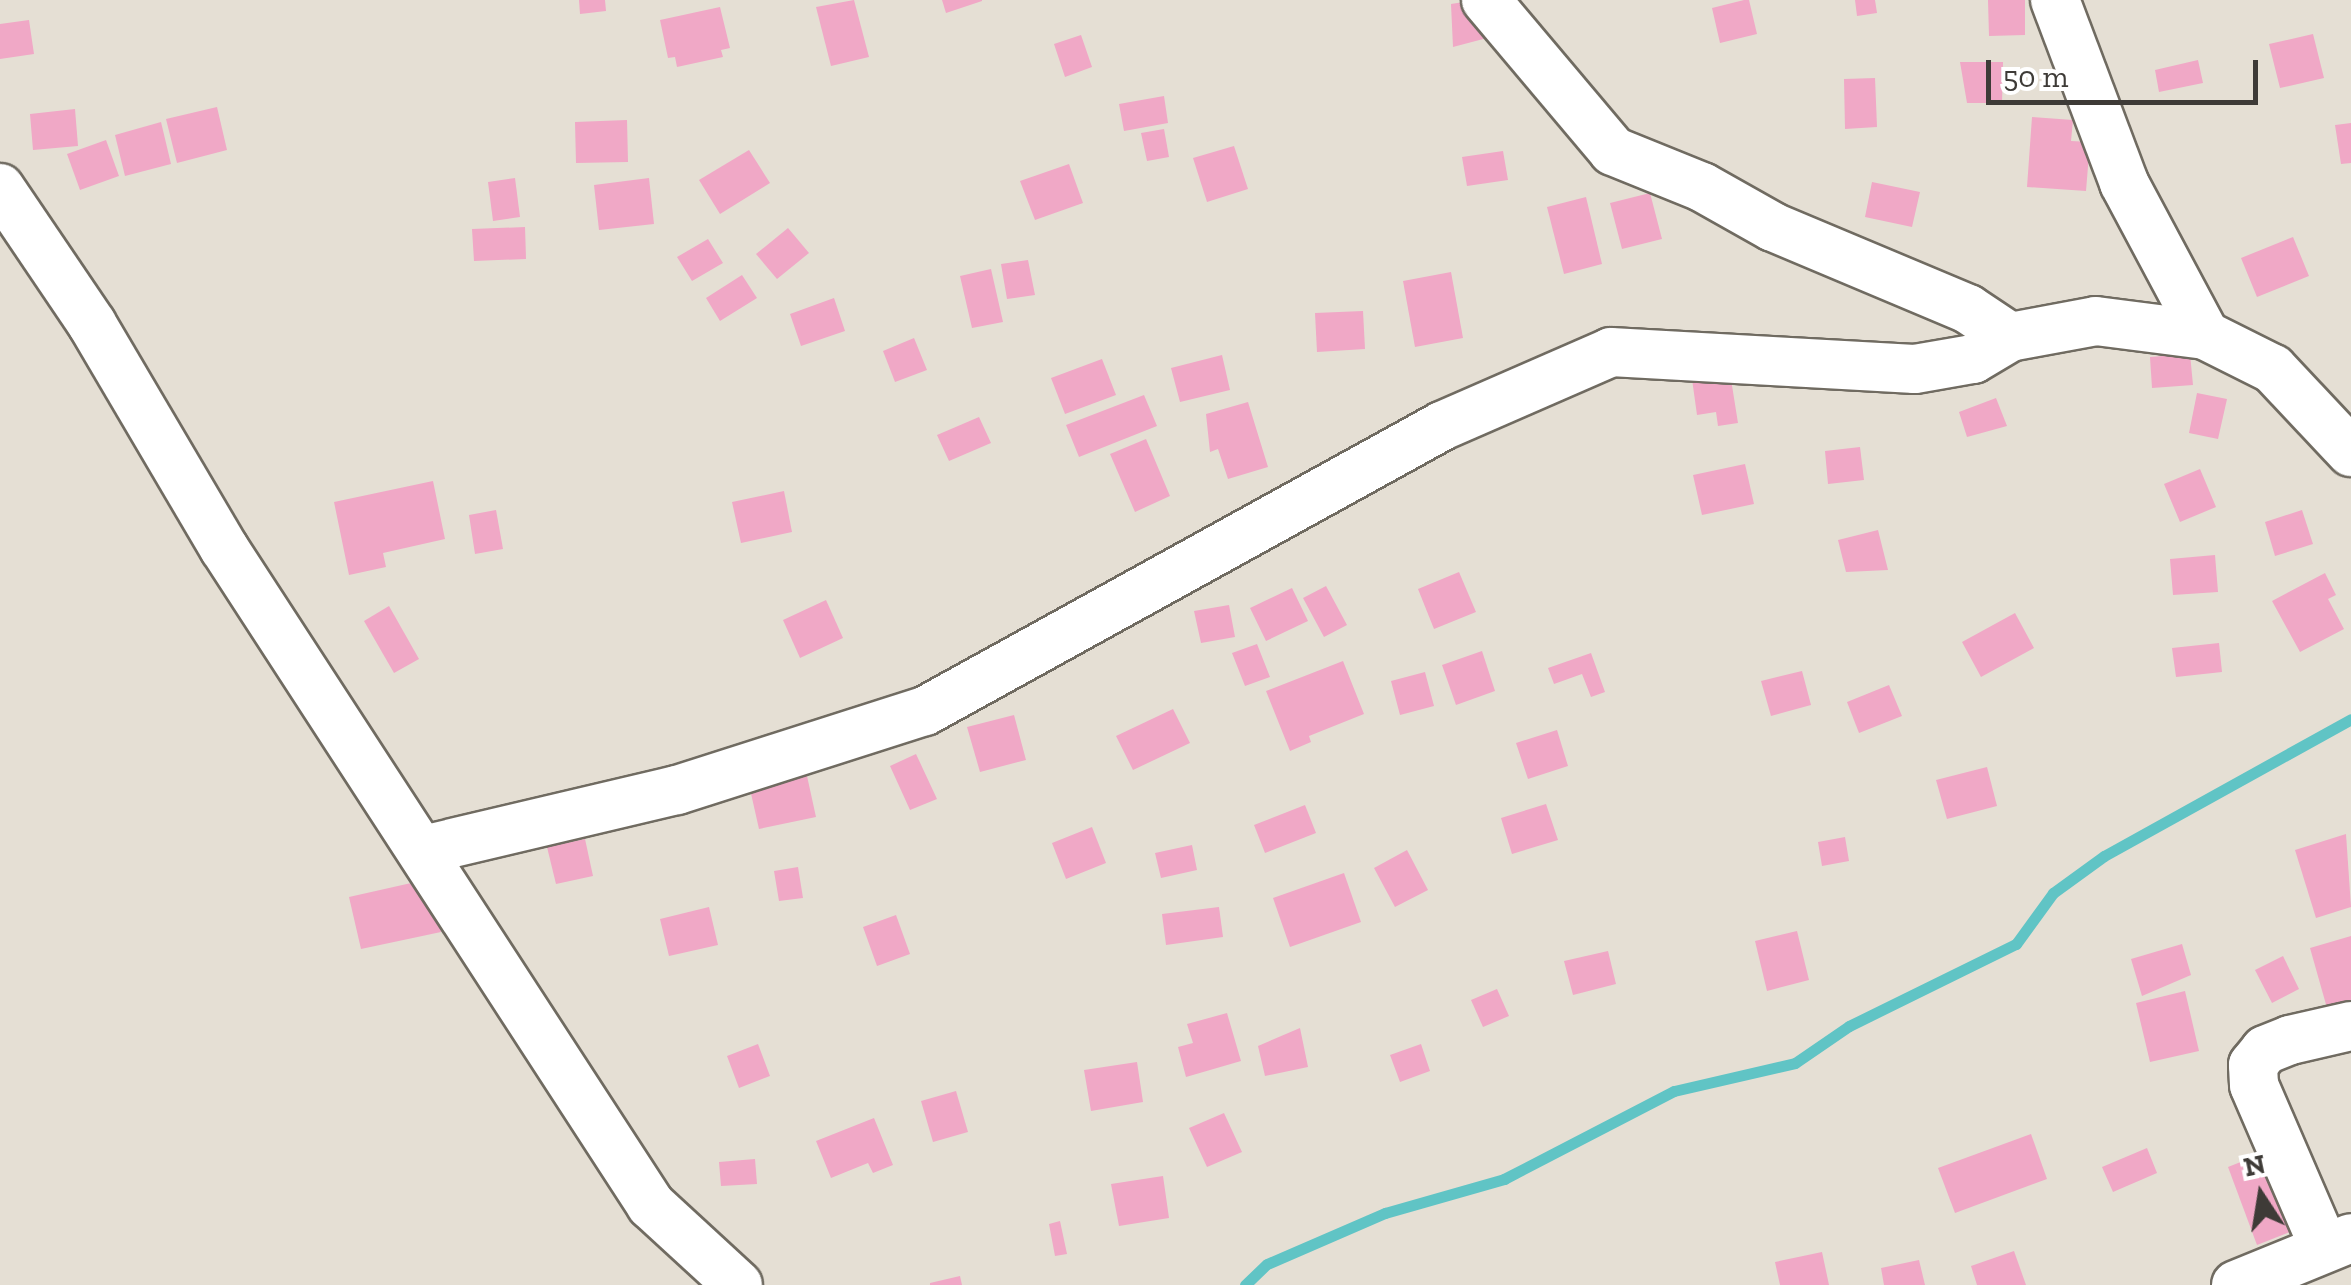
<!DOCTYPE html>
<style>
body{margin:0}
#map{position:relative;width:2351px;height:1285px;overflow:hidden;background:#e5dfd4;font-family:"Zilla Slab",serif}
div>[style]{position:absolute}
.stream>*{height:11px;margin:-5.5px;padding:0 5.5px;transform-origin:5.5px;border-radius:5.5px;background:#60c4c5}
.building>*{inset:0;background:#f0a8c6}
.roads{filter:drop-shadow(2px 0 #706b61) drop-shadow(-2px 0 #706b61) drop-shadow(0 2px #706b61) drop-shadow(0 -2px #706b61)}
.minor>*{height:48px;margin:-24px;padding:0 24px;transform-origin:24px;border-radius:24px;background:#fff}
span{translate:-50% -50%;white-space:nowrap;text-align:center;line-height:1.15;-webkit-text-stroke:9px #fff;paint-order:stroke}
.north{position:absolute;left:2211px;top:1145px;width:100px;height:100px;-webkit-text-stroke:8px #fff;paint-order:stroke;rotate:348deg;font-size:28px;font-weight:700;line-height:40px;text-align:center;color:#3e3b37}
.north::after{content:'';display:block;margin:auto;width:35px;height:45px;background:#3e3b37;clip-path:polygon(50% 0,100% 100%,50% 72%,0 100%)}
.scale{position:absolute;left:1986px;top:60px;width:272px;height:45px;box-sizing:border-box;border:5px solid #3e3b37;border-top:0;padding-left:12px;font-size:30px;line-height:35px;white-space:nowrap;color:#3e3b37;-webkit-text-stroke:8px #fff;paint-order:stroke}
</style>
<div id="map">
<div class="stream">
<i style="left:1245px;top:1285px;width:30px;rotate:-44deg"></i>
<i style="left:1267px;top:1264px;width:129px;rotate:-23.4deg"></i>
<i style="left:1385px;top:1213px;width:124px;rotate:-15.9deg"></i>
<i style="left:1504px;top:1179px;width:191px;rotate:-27.4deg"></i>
<i style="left:1674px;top:1091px;width:124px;rotate:-13deg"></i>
<i style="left:1795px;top:1063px;width:65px;rotate:-34.4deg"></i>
<i style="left:1849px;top:1026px;width:186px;rotate:-26.2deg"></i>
<i style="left:2016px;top:944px;width:63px;rotate:-54deg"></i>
<i style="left:2053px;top:893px;width:63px;rotate:-36deg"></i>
<i style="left:2104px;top:856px;width:282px;rotate:-29deg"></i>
</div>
<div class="building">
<i style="clip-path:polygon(579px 0,605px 0,606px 11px,580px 14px)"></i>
<i style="clip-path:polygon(854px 0,869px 57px,831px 66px,816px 7px)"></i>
<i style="clip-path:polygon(942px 0,982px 0,982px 1px,946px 13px)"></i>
<i style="clip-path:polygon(1476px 0,1487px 38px,1453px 47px,1451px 4px)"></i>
<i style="clip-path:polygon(1744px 0,1749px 0,1757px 34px,1720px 43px,1712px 8px)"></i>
<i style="clip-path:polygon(1855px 0,1875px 0,1877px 13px,1857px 16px)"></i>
<i style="clip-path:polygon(1988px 0,2025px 0,2025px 35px,1989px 36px)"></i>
<i style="clip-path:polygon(720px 7px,730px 48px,721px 50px,723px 57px,677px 67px,675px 57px,668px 58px,660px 20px)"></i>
<i style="clip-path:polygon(29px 20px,34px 54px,0 59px,0 24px)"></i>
<i style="clip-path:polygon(2313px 34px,2324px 78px,2280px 88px,2269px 44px)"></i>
<i style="clip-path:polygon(1081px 35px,1092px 67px,1065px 77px,1054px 44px)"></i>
<i style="clip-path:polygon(2198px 60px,2203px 83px,2159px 92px,2155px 70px)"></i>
<i style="clip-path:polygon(1960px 62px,2003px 62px,2002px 103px,1967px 103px)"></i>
<i style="clip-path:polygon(1875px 78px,1877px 127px,1845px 129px,1844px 79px)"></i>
<i style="clip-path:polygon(1164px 96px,1168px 123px,1124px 131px,1119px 104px)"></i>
<i style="clip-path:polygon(217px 107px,227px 150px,177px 163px,166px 119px)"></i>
<i style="clip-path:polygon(75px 109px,78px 146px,33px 150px,30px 114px)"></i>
<i style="clip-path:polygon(2032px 117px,2073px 120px,2071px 141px,2090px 142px,2086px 191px,2027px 187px)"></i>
<i style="clip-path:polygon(627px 120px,628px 162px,576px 163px,575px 122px)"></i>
<i style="clip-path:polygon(161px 122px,171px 164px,125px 176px,115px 135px)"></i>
<i style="clip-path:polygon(2351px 123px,2351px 163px,2341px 164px,2335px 125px)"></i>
<i style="clip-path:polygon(1164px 129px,1169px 157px,1147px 161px,1141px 133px)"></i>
<i style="clip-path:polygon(106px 140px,119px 176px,80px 190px,67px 154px)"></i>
<i style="clip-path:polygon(1234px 146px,1248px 189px,1207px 202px,1193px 158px)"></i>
<i style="clip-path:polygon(749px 150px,770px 183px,720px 214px,699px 180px)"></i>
<i style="clip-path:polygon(1503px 151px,1508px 180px,1467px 186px,1462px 157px)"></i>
<i style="clip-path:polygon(1069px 164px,1083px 203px,1035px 220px,1020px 181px)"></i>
<i style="clip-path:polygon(515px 178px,520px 217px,493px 221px,488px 182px)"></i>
<i style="clip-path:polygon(649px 178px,654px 224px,599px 230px,594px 185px)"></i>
<i style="clip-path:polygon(1872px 182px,1920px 192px,1912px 227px,1865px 217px)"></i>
<i style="clip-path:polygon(1650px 193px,1662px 239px,1622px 249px,1610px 203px)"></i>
<i style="clip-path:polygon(1586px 197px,1602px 264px,1564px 274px,1547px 207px)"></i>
<i style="clip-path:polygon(525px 227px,526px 259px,474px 261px,472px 229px)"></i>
<i style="clip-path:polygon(788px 228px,809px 253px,777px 279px,756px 254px)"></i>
<i style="clip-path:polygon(2293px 237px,2309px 276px,2257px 297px,2241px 258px)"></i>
<i style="clip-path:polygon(708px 239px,723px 263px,692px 281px,677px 257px)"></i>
<i style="clip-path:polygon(1028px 260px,1035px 295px,1007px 299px,1001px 264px)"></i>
<i style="clip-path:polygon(991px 269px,1003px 322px,972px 328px,960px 276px)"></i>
<i style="clip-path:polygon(1451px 272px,1463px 338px,1415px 347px,1403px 281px)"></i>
<i style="clip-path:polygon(742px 275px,757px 298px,720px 321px,706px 298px)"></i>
<i style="clip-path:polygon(834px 298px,845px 331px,801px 346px,790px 314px)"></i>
<i style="clip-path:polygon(1363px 311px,1365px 349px,1317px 352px,1315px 313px)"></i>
<i style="clip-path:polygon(914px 338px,927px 370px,895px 382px,883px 351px)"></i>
<i style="clip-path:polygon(2190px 354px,2193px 385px,2152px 388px,2150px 357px)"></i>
<i style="clip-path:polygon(1222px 355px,1230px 390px,1180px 402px,1171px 368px)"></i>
<i style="clip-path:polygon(1102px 359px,1116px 395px,1065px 414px,1051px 378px)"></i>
<i style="clip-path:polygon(1730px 373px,1738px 423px,1718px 426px,1716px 412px,1697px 415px,1692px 379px)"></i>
<i style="clip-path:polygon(2197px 393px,2227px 399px,2218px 439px,2189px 433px)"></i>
<i style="clip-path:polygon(1144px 395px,1157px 426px,1079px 457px,1066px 425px)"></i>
<i style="clip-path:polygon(1996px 398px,2007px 426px,1967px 437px,1959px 412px)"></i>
<i style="clip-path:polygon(1248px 402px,1268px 467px,1228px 479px,1218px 449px,1210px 452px,1206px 414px)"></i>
<i style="clip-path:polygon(979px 417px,991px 443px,949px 461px,937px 435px)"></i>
<i style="clip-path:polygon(1146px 439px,1170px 496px,1135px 512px,1110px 454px)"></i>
<i style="clip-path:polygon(1860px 447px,1864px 480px,1828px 484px,1825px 451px)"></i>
<i style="clip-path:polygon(1745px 464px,1754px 504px,1702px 515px,1693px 475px)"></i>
<i style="clip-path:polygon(2200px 469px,2216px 507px,2180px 522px,2164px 484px)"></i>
<i style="clip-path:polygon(433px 481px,445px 539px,383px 553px,386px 567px,349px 575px,334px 502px)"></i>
<i style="clip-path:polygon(784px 491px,792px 532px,741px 543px,732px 502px)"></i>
<i style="clip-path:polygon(496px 510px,503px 549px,475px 554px,469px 515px)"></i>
<i style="clip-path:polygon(2302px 510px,2313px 544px,2275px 556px,2265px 522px)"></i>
<i style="clip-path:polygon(1878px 530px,1888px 570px,1846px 572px,1838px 540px)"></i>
<i style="clip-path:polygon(2215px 555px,2218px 592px,2173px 595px,2170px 559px)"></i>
<i style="clip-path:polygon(1459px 572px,1476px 612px,1434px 629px,1418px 589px)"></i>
<i style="clip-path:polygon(2325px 573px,2336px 595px,2328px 599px,2344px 629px,2300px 652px,2272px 601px)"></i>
<i style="clip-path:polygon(1326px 586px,1347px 625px,1324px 637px,1303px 598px)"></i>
<i style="clip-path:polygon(1292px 588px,1308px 621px,1266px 641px,1250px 608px)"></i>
<i style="clip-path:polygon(826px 600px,843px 638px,800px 658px,783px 620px)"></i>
<i style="clip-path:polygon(1229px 605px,1235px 637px,1201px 643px,1194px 611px)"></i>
<i style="clip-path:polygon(389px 606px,419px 659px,394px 673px,364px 621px)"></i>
<i style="clip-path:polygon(2015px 613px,2034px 648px,1981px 677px,1962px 642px)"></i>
<i style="clip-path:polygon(2219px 643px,2222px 672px,2176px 677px,2172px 648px)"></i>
<i style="clip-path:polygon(1257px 644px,1270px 677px,1245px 686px,1232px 653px)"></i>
<i style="clip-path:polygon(1482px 651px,1495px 691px,1456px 705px,1442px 665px)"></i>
<i style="clip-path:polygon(1591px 653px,1605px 692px,1591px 697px,1582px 674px,1554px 684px,1548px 668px)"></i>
<i style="clip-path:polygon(1343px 661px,1364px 714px,1309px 736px,1311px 742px,1290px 751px,1266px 691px)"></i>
<i style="clip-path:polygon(1802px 671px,1811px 705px,1771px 716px,1761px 681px)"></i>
<i style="clip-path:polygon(1425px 672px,1434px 706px,1400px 715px,1391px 681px)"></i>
<i style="clip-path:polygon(1889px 685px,1902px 716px,1859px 733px,1847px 702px)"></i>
<i style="clip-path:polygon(1173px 709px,1190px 743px,1133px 770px,1116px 736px)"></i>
<i style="clip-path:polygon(1014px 715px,1026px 760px,980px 772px,967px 727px)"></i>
<i style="clip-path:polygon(1557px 730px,1568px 766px,1528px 779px,1516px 743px)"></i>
<i style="clip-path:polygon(916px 754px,937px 799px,910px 810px,890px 766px)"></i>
<i style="clip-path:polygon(1987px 767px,1997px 806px,1947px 819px,1936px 780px)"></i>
<i style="clip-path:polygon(807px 776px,816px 817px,759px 829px,750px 789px)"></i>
<i style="clip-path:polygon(1546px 804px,1558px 840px,1512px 854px,1501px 818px)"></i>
<i style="clip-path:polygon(1305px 805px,1316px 833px,1265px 853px,1254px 825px)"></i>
<i style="clip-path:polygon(1092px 827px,1106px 863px,1066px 879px,1052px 843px)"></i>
<i style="clip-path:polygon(2346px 834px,2351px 907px,2316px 918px,2295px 850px)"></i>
<i style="clip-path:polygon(1845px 837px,1849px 861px,1822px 866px,1818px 842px)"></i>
<i style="clip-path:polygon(585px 839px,593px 876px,556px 884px,547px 847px)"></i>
<i style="clip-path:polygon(1192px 845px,1197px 870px,1161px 878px,1155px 853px)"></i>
<i style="clip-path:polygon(1407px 850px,1428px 890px,1395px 907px,1374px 868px)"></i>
<i style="clip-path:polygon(798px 867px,803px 898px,779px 901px,774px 871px)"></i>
<i style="clip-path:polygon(1344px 873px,1361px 922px,1290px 947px,1273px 898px)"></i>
<i style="clip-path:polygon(429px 879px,441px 932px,361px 949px,349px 897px)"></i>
<i style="clip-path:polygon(709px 907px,718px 945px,669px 956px,660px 919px)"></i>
<i style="clip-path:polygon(1219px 907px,1223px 937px,1166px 945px,1162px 914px)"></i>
<i style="clip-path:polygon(896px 915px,910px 954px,877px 966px,863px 927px)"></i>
<i style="clip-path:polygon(1797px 931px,1809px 980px,1767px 991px,1755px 941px)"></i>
<i style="clip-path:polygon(2351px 936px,2351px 1001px,2327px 1008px,2310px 948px)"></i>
<i style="clip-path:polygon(2182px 944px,2191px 975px,2142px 996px,2131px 959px)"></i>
<i style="clip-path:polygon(1608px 951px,1616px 984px,1573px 995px,1564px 961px)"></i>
<i style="clip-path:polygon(2283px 956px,2299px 989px,2272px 1003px,2255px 970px)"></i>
<i style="clip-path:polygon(1497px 989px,1509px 1016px,1483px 1027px,1471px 1000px)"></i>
<i style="clip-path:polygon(2185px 991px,2199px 1051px,2150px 1062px,2136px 1003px)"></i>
<i style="clip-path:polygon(1227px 1013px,1241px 1061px,1186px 1077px,1178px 1047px,1193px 1043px,1187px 1024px)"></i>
<i style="clip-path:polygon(1300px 1028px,1308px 1067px,1265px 1076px,1258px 1046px)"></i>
<i style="clip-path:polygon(758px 1044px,770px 1076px,739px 1088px,727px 1056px)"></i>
<i style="clip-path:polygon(1421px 1044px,1430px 1071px,1400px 1082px,1390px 1055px)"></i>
<i style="clip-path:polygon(1137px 1062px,1143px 1102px,1091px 1111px,1084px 1070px)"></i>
<i style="clip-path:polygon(956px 1091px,968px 1132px,933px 1142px,921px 1101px)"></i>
<i style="clip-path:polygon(1224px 1113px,1242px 1152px,1207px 1167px,1189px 1128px)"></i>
<i style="clip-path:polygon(874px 1118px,893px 1165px,873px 1173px,868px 1163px,831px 1178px,816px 1141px)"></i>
<i style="clip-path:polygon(2031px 1134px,2047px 1179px,1955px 1213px,1938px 1168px)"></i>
<i style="clip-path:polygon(2147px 1148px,2157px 1173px,2113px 1192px,2102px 1167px)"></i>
<i style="clip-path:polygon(2276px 1148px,2305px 1226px,2257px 1245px,2228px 1167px)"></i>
<i style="clip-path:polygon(755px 1159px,757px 1184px,721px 1186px,719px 1162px)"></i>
<i style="clip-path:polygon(1163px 1176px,1169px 1218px,1119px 1226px,1111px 1184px)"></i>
<i style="clip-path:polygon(1060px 1221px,1067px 1254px,1055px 1256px,1049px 1224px)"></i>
<i style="clip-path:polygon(2014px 1251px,2026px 1285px,1977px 1285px,1971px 1266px)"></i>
<i style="clip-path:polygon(1822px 1252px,1829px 1285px,1780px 1285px,1775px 1262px)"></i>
<i style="clip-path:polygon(1919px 1260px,1925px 1285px,1884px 1285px,1881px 1268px)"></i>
<i style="clip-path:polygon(960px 1276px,962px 1285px,930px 1285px,930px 1283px)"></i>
</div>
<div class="roads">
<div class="minor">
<i style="left:1486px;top:0;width:197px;rotate:49.9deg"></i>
<i style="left:1613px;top:151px;width:96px;rotate:22deg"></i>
<i style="left:1702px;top:187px;width:81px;rotate:29.4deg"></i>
<i style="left:1773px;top:227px;width:212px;rotate:22.8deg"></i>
<i style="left:1968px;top:309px;width:50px;rotate:33.7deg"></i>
<i style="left:2010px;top:337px;width:87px;rotate:-10.5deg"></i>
<i style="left:2096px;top:321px;width:110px;rotate:7.3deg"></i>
<i style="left:2055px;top:0;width:196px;rotate:69.3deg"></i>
<i style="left:2124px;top:183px;width:172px;rotate:61.9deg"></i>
<i style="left:2205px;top:335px;width:76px;rotate:26.6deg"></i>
<i style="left:2273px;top:369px;width:114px;rotate:46.8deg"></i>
<i style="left:0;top:188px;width:164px;rotate:55.9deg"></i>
<i style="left:92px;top:324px;width:260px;rotate:59.5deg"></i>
<i style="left:224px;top:548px;width:784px;rotate:56.98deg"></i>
<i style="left:651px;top:1205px;width:118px;rotate:42.6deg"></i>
<i style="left:423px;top:850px;width:261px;rotate:-13.3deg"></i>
<i style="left:677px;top:790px;width:260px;rotate:-17.7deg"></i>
<i style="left:925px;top:711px;width:590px;rotate:-28.87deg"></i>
<i style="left:1442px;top:426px;width:184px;rotate:-23.6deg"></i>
<i style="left:1611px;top:352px;width:304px;rotate:3.2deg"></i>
<i style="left:1915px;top:369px;width:59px;rotate:-9.8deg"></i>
<i style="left:1973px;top:359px;width:43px;rotate:-30.7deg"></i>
<i style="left:2324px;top:1247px;width:176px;rotate:-113.4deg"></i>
<i style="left:2254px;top:1085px;width:20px;rotate:-93deg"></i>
<i style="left:2253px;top:1065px;width:19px;rotate:-51deg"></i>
<i style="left:2265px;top:1050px;width:27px;rotate:-22deg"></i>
<i style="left:2290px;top:1040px;width:63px;rotate:-12.9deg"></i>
<i style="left:2236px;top:1285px;width:124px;rotate:-22.2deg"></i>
</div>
</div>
<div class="north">N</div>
<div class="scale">50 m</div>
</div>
